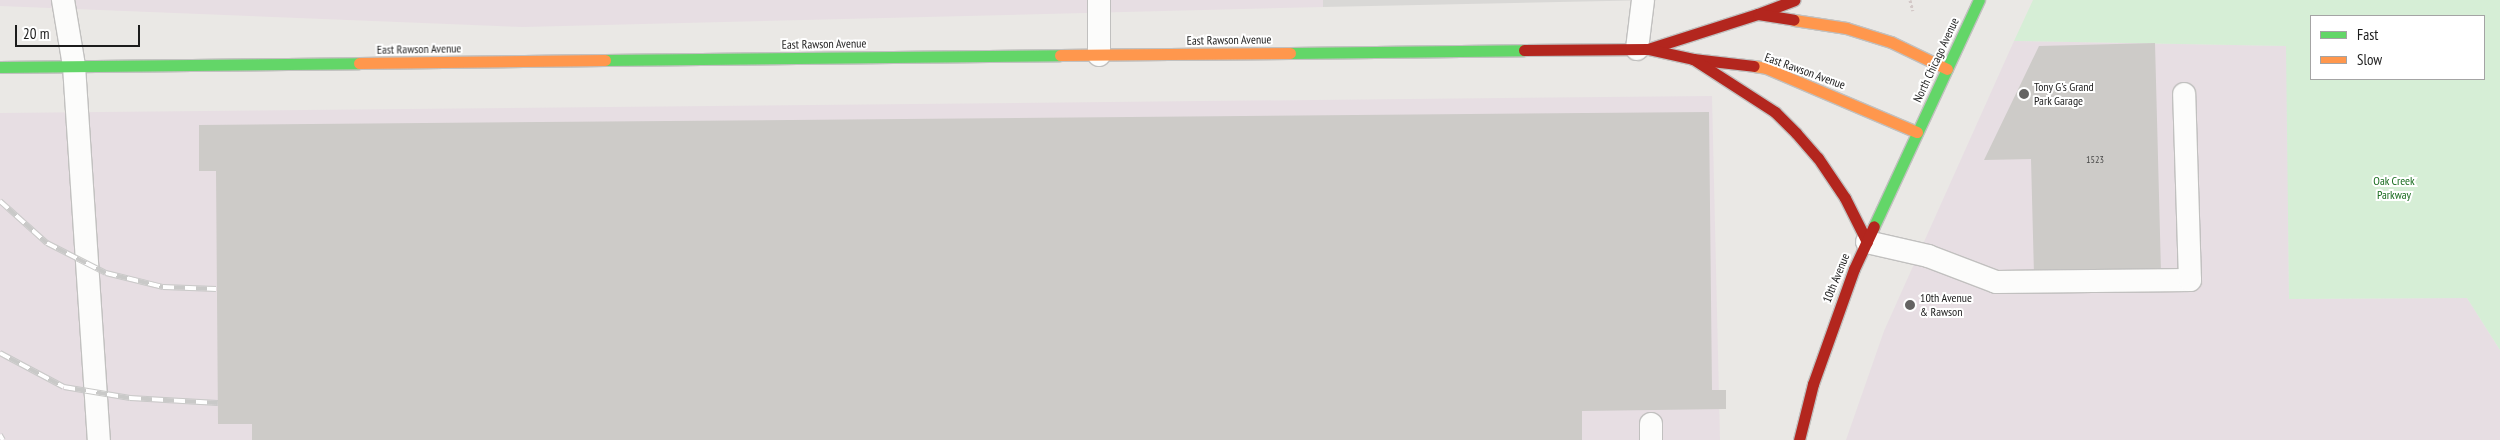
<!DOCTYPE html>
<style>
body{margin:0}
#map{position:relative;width:2500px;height:440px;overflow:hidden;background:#eae8e5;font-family:"PT Sans Narrow",sans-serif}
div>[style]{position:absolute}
.residential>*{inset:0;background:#d9d8d6}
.industrial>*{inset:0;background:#e7dee3}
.park>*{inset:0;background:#d6eed6}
.building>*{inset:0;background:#cdcbc8}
.path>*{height:3px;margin-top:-1.5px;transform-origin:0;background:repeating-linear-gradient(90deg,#d3c8c7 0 2.5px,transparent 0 5px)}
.roads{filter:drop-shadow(1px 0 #c1c0bf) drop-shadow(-1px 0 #c1c0bf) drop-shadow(0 1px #c1c0bf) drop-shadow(0 -1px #c1c0bf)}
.lane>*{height:22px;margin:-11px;padding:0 11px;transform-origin:11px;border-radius:11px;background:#fcfcfb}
.fast>*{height:11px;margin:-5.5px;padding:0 5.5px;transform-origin:5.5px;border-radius:5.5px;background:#63d668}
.slow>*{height:11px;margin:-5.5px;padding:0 5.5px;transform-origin:5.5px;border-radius:5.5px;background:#ff974d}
.jam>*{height:11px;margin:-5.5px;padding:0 5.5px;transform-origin:5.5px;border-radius:5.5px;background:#b3261e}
.rail>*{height:5.5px;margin-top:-2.75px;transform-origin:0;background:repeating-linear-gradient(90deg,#fff 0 11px,#c9c9c8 0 22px);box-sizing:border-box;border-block:1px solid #c9c9c8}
.dots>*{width:14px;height:14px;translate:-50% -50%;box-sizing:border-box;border:2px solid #fff;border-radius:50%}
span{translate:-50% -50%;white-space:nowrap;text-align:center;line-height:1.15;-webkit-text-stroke:4px #fff;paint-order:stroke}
.number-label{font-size:10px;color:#484847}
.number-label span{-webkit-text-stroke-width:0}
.street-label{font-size:12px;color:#1c1c1c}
.poi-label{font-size:12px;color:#1c1c1c}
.left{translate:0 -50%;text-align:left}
.park-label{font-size:12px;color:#196c1f}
.legend{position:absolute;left:2310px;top:15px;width:175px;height:65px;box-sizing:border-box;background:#fff;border:1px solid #a4a4a4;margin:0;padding:6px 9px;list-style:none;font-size:15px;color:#1c1c1c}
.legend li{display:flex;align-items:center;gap:10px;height:25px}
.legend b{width:25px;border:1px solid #a4a4a4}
.scale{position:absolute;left:15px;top:25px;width:125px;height:22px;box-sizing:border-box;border:2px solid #1c1c1c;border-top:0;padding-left:6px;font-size:15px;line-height:18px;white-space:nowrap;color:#1c1c1c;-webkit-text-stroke:4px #fff;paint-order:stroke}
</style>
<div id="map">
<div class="residential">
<i style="clip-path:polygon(1323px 0,1655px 0,1323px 7px)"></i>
</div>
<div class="industrial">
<i style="clip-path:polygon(0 0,1323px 0,1323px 7px,523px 27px,0 6px)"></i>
<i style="clip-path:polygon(2014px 41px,2287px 46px,2289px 299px,2467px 298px,2500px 350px,2500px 440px,1846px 440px,1884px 331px)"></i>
<i style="clip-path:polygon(1712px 96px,1720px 440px,0 440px,0 113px)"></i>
</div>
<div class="park">
<i style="clip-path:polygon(evenodd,2033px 0,2500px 0,2500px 350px,2467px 298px,2289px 299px,2286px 46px,2014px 41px,2033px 0,2311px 16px,2484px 16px,2484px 79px,2311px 79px,2311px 16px)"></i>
</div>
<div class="building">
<i style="clip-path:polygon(2155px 43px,2161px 272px,2034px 275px,2031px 159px,1984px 160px,2039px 46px)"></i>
<i style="clip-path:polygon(1709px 112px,1712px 390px,1726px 390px,1726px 409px,1582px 411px,1582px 440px,252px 440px,252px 424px,218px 424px,216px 171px,199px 171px,199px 125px)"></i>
</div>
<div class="path">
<i style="left:1910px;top:0;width:11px;rotate:75deg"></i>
</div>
<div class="roads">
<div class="lane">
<i style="left:63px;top:0;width:67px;rotate:80.5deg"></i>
<i style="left:74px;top:66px;width:375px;rotate:86.2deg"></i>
<i style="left:1099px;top:0;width:55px;rotate:90deg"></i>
<i style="left:1637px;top:49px;width:49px;rotate:-83deg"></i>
<i style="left:1867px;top:242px;width:63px;rotate:12.9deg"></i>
<i style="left:1928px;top:256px;width:73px;rotate:20.9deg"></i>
<i style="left:1996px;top:282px;width:194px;rotate:-0.6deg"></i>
<i style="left:2190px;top:280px;width:186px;rotate:-91.8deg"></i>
<i style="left:1651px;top:440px;width:16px;rotate:-90deg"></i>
</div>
<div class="fast">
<i style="left:1290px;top:53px;width:234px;rotate:-0.7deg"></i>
<i style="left:605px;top:60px;width:455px;rotate:-0.6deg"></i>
<i style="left:0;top:67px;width:359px;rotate:-0.6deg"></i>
<i style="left:1874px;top:226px;width:249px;rotate:-65.1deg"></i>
</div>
<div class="slow">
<i style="left:1794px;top:20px;width:53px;rotate:8.7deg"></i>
<i style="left:1846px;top:28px;width:47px;rotate:17.3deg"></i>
<i style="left:1891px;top:42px;width:62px;rotate:25.7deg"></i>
<i style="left:1060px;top:55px;width:230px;rotate:-0.5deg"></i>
<i style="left:359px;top:63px;width:246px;rotate:-0.7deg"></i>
<i style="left:1754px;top:66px;width:12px;rotate:9deg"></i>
<i style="left:1766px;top:68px;width:164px;rotate:23deg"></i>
</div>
<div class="jam">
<i style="left:1758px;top:14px;width:39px;rotate:-21deg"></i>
<i style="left:1648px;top:49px;width:115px;rotate:-17.7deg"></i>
<i style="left:1758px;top:14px;width:36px;rotate:9deg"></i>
<i style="left:1524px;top:50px;width:124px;rotate:-0.5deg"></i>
<i style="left:1648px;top:49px;width:46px;rotate:12.5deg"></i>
<i style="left:1693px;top:59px;width:61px;rotate:6.5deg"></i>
<i style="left:1693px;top:59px;width:98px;rotate:32.9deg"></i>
<i style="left:1775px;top:112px;width:30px;rotate:45deg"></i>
<i style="left:1796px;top:133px;width:33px;rotate:49deg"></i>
<i style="left:1818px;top:158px;width:48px;rotate:56deg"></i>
<i style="left:1845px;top:198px;width:49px;rotate:63.4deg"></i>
<i style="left:1799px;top:440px;width:58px;rotate:-76deg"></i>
<i style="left:1813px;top:384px;width:122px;rotate:-70.4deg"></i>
<i style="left:1854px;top:269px;width:47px;rotate:-65.1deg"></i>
</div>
</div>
<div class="rail">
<i style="left:0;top:201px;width:63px;rotate:41.8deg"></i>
<i style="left:47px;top:243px;width:66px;rotate:27deg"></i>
<i style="left:106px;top:273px;width:59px;rotate:13.8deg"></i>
<i style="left:163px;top:287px;width:53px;rotate:2.2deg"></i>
<i style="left:0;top:353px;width:72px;rotate:28deg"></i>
<i style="left:64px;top:387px;width:67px;rotate:9.5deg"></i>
<i style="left:130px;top:398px;width:88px;rotate:3.3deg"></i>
<i style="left:0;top:435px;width:6px;rotate:59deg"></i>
</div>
<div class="dots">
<i style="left:2024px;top:94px;background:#646362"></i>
<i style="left:1910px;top:305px;background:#646362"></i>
</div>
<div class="number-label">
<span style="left:2095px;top:160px">1523</span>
</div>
<div class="street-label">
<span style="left:1229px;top:40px;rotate:-1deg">East Rawson Avenue</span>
<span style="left:824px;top:44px;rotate:-1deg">East Rawson Avenue</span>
<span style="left:419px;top:49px;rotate:-1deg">East Rawson Avenue</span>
<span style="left:1936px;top:60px;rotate:-65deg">North Chicago Avenue</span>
<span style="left:1805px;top:71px;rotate:20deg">East Rawson Avenue</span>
<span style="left:1836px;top:278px;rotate:-68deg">10th Avenue</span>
</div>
<div class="poi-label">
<span class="left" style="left:2034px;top:94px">Tony G's Grand<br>Park Garage</span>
<span class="left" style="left:1920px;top:305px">10th Avenue<br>&amp; Rawson</span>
</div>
<div class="park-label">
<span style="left:2394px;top:188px">Oak Creek<br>Parkway</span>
</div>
<ul class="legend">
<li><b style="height:6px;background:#63d668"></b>Fast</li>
<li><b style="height:6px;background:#ff974d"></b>Slow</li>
</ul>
<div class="scale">20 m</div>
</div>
